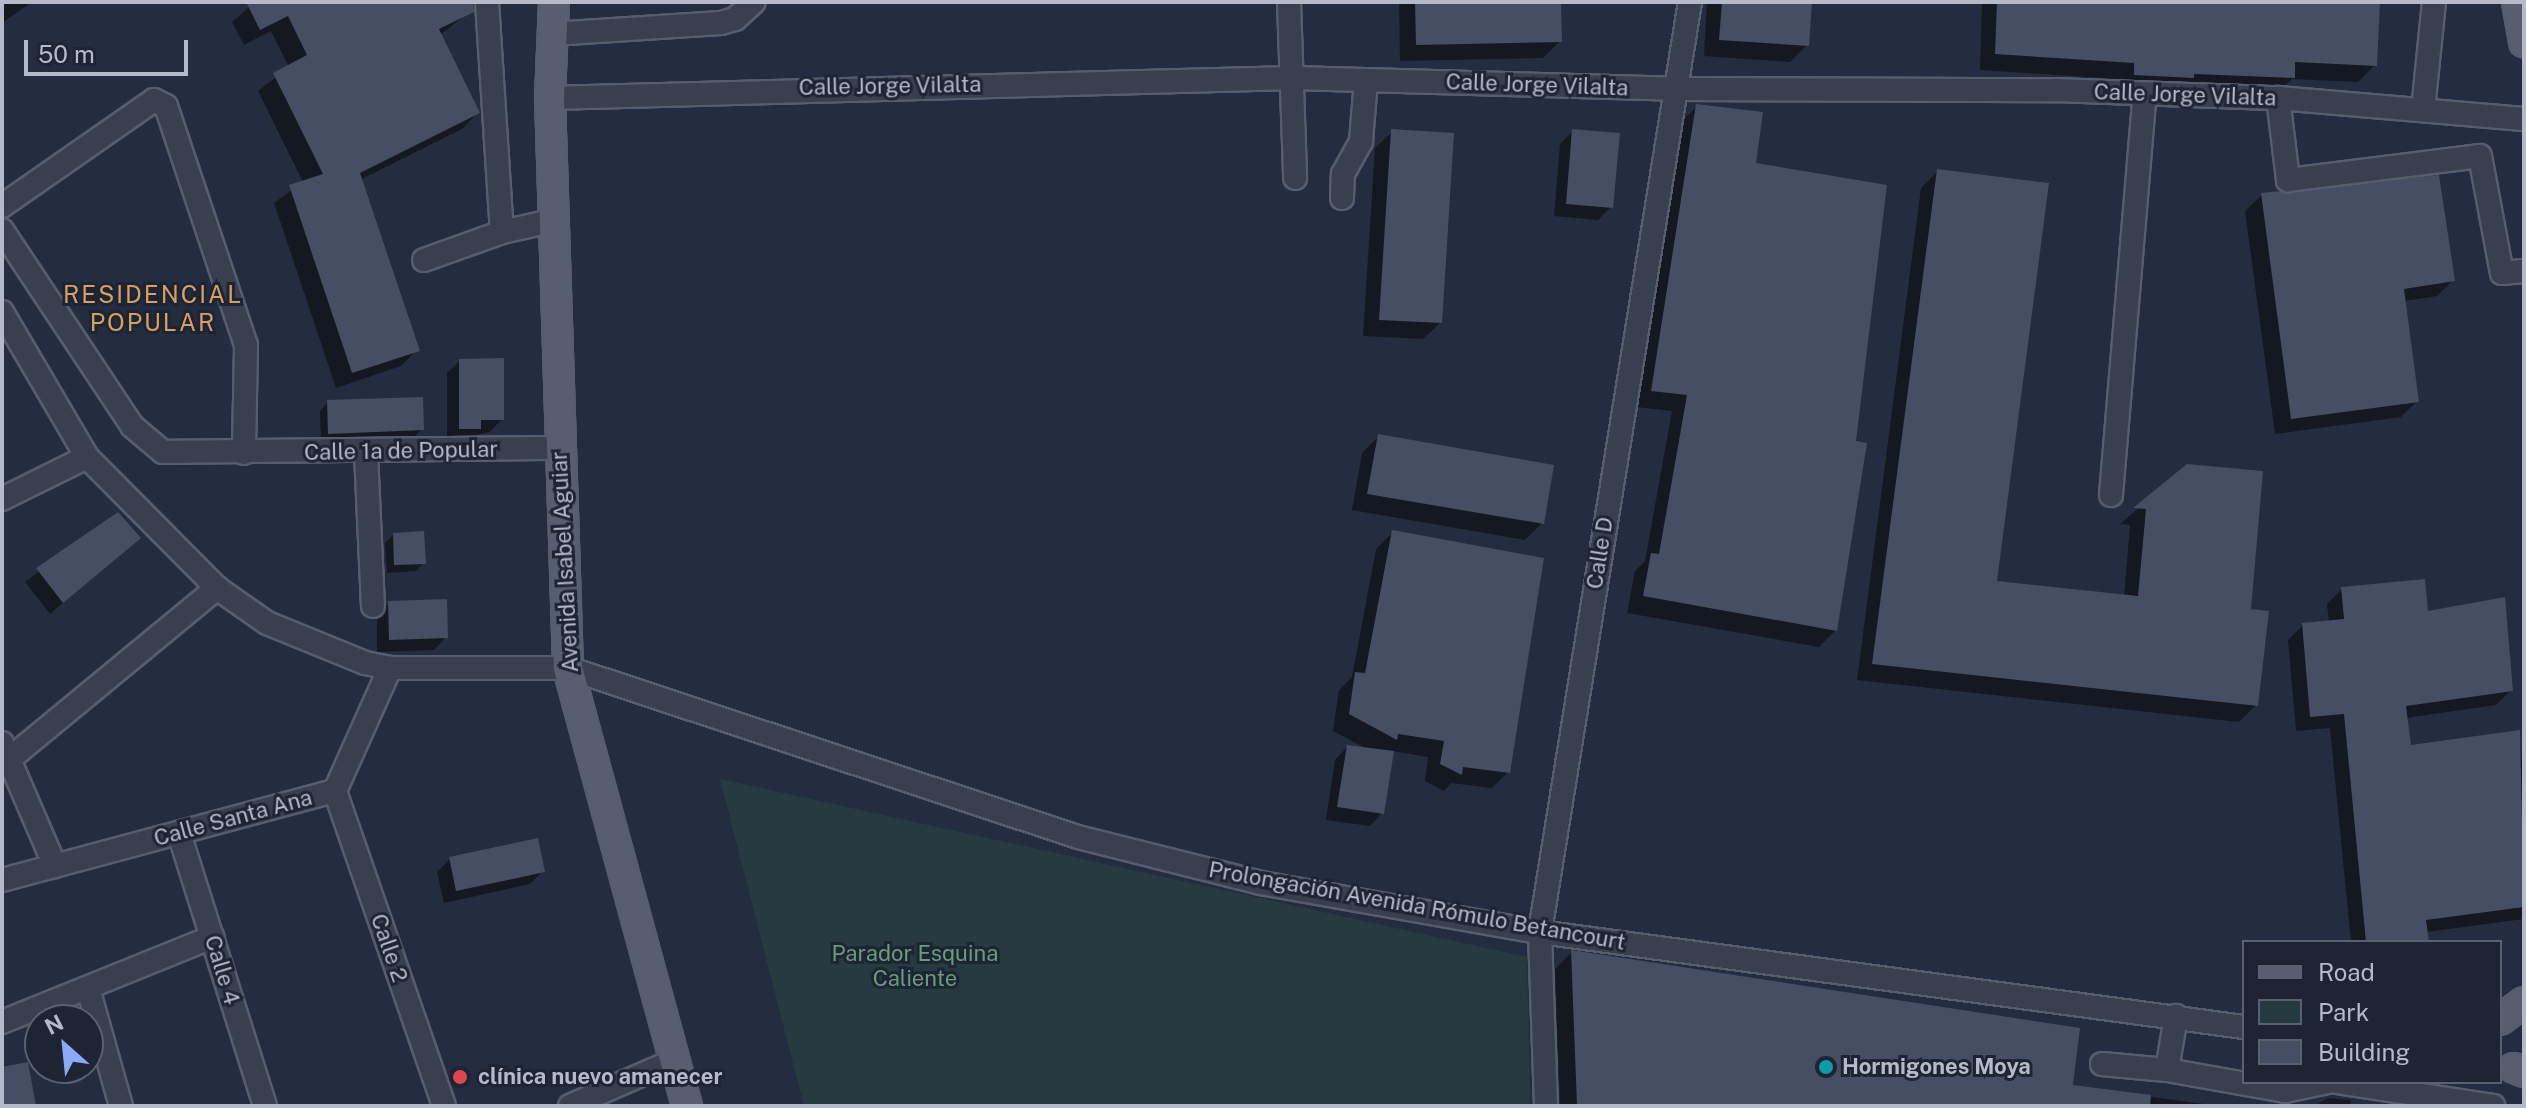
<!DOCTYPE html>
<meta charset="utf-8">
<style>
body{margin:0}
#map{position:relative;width:2526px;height:1108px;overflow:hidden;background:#242d3f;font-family:"Public Sans",sans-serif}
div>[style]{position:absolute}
.green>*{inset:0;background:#263a40}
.shadow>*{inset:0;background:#0007}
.building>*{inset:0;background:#454e63}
.roads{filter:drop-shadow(2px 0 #565d6d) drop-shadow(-2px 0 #565d6d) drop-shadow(0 2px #565d6d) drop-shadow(0 -2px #565d6d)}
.minor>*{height:22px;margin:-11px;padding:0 11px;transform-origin:11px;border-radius:11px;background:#383f4f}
.major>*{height:28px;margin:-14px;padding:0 14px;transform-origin:14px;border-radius:14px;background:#565e6f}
.dots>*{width:22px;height:22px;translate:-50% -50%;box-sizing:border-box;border:4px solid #1d2434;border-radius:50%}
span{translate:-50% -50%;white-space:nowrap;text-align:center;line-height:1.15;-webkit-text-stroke:6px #1d2434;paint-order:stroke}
.street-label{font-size:22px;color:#b4baca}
.park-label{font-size:22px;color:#6b9b7a}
.poi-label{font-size:22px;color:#b4baca;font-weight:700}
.left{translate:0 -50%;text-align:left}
.neighbourhood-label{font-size:24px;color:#d7a062;letter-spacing:2px}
.frame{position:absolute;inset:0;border:4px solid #b4baca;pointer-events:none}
.legend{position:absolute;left:2242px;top:940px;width:260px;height:144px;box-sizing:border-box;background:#1d2434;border:2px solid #596070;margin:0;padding:10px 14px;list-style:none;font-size:24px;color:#b4baca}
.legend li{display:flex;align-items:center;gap:16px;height:40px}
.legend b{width:40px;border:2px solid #596070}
.north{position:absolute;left:24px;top:1004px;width:80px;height:80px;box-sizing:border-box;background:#1d2434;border:2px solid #596070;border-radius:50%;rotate:333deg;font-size:22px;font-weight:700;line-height:32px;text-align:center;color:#b4baca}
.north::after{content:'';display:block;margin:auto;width:28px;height:36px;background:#89aaf9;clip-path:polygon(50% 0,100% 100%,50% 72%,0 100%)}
.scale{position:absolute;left:24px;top:40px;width:164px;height:36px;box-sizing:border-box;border:4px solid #b4baca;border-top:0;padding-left:10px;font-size:24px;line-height:28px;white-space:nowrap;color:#b4baca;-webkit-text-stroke:6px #1d2434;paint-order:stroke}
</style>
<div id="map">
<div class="green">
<i style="clip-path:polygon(720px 779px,1527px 957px,1530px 1106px,804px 1106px)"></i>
</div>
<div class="shadow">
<i style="clip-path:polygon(2px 2px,32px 2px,2px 23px)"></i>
<i style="clip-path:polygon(255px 2px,470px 2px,471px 11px,440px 35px,478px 113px,462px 129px,360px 180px,417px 350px,401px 366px,336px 388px,274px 203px,303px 182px,258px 91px,289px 67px,271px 31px,244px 45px,232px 22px)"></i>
<i style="clip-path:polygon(1399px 2px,1559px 2px,1560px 41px,1543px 58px,1400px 61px)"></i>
<i style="clip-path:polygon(1707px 2px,1810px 2px,1807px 45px,1790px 62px,1704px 56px)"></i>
<i style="clip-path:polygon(1982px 2px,2378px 2px,2375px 65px,2358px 82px,2292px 79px,2276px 94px,2118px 90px,2119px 79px,1980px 70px)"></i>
<i style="clip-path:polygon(1697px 106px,1754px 164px,1836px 630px,1819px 647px,1627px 613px,1635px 571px,1645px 561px,1672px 411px,1636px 407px,1680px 123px)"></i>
<i style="clip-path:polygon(1573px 131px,1611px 207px,1598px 220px,1554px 216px,1560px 144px)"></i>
<i style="clip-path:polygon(1392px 132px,1440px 323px,1423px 339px,1363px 336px,1375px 148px)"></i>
<i style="clip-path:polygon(1938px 171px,1995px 582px,2124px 597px,2130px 525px,2120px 524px,2188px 466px,2249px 611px,2256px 705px,2239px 722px,1857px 680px,1921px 188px)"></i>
<i style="clip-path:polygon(2262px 195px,2453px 280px,2437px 296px,2404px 301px,2417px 401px,2401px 417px,2275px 434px,2245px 211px)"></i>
<i style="clip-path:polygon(460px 361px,502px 419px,490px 432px,447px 441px,447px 373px)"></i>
<i style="clip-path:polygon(328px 402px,422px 429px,413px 438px,321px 441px,320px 411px)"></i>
<i style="clip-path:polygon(1379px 436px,1542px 523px,1525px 540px,1352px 510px,1362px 453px)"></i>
<i style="clip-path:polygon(118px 514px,138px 538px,50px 614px,25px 582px)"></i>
<i style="clip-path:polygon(1393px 532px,1508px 772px,1492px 788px,1451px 783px,1444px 791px,1425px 781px,1428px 757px,1392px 751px,1382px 813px,1370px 826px,1326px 820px,1335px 760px,1347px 747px,1367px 749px,1333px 731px,1339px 690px,1352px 677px,1376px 549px)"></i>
<i style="clip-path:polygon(393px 535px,424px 563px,416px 571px,387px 573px,385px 543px)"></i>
<i style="clip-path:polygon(2342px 589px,2427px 613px,2511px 690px,2496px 705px,2406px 718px,2410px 747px,2518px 732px,2524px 776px,2524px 919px,2426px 932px,2427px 942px,2351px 942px,2330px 728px,2296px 731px,2288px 640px,2303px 625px,2329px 623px,2327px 604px)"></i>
<i style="clip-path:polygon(389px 603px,446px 637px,434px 650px,377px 652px,377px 616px)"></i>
<i style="clip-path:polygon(450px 859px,543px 871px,530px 884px,444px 903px,437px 872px)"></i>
<i style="clip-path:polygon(1572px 952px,2071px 1086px,2219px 1106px,1560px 1106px,1555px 969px)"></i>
<i style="clip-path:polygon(2328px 1098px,2351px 1100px,2350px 1106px,2314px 1106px)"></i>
</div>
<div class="building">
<i style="clip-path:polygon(246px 2px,473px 2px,474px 12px,439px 29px,480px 113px,360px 173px,420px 351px,352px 373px,289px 185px,323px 174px,273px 73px,307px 55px,288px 16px,260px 30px)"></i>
<i style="clip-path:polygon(1415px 2px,1561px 2px,1562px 42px,1416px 45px)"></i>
<i style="clip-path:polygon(1722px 2px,1812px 2px,1809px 46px,1719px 40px)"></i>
<i style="clip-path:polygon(1997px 2px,2380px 2px,2377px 66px,2295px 62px,2295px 78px,2194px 74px,2194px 78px,2134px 75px,2134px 63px,1995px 54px)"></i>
<i style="clip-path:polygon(1696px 104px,1763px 112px,1756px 163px,1887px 185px,1856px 441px,1867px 443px,1837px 631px,1643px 596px,1651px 553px,1659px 554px,1687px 395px,1651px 391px)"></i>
<i style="clip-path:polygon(1391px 129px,1454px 133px,1442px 323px,1379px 320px)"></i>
<i style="clip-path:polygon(1572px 129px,1620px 133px,1613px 208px,1566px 204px)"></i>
<i style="clip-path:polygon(1937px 169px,2049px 183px,1997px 581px,2138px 596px,2146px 509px,2133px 508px,2187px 464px,2263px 471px,2251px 609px,2269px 611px,2258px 706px,1872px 664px)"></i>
<i style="clip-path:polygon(2439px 175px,2455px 281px,2404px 289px,2419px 402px,2291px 419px,2261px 193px)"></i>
<i style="clip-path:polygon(504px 358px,504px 420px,481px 420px,481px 429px,459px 429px,459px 359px)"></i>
<i style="clip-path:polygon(423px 397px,424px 430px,328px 434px,327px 400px)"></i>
<i style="clip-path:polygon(1378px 434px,1554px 465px,1544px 524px,1367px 494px)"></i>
<i style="clip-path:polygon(118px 512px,141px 538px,63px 603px,36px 568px)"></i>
<i style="clip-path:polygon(1392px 530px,1544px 558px,1510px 773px,1463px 767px,1462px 775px,1440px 764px,1444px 741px,1398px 734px,1397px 740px,1349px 714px,1355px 672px,1365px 673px)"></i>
<i style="clip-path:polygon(424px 531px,426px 564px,394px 565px,393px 533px)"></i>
<i style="clip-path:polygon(2425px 579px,2428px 611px,2505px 597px,2513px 691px,2406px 706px,2411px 745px,2520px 730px,2524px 907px,2426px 920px,2429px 942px,2366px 942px,2344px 714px,2310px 717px,2302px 623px,2344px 619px,2341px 587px)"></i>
<i style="clip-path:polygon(447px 599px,448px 638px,389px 640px,388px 601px)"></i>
<i style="clip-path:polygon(1347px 745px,1394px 751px,1384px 814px,1337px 807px)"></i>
<i style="clip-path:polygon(538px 838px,545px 872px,456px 891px,449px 857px)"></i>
<i style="clip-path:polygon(1571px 950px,2080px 1028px,2073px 1085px,2151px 1095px,2150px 1106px,1577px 1106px)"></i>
<i style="clip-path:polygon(28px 1062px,36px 1106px,2px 1106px,2px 1067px)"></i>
</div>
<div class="roads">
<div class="minor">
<i style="left:487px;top:2px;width:230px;rotate:86.3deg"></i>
<i style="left:1289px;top:2px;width:176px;rotate:88deg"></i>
<i style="left:552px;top:34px;width:169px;rotate:-3.7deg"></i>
<i style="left:721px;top:23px;width:15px;rotate:-16deg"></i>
<i style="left:735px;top:19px;width:25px;rotate:-42deg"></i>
<i style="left:550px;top:98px;width:743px;rotate:-1.54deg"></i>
<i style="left:1293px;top:78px;width:382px;rotate:1.6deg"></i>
<i style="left:1675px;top:89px;width:381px;rotate:0.2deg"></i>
<i style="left:2056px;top:90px;width:222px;rotate:2.1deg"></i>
<i style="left:2278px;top:98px;width:247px;rotate:4.9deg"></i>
<i style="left:2278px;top:98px;width:83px;rotate:83deg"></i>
<i style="left:2288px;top:180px;width:193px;rotate:-7.1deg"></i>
<i style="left:2480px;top:156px;width:119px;rotate:79.4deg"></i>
<i style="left:2502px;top:273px;width:22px;rotate:-5deg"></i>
<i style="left:2423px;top:110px;width:109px;rotate:-84.2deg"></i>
<i style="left:1342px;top:198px;width:24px;rotate:-88deg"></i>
<i style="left:1343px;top:174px;width:38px;rotate:-61deg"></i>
<i style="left:1361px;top:141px;width:61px;rotate:-85.3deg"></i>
<i style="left:2px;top:206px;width:185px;rotate:-34.9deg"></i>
<i style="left:154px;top:100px;width:13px;rotate:27deg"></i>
<i style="left:166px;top:106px;width:252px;rotate:71.5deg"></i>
<i style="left:246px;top:345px;width:108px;rotate:91.1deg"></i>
<i style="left:2px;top:230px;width:235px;rotate:56.4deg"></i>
<i style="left:132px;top:426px;width:40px;rotate:40deg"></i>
<i style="left:163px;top:452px;width:395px;rotate:-0.6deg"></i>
<i style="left:424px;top:260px;width:83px;rotate:-19.7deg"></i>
<i style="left:502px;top:232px;width:55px;rotate:-12.5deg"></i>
<i style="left:2px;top:312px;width:168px;rotate:59.6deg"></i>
<i style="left:87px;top:457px;width:185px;rotate:45.2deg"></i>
<i style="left:217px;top:588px;width:61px;rotate:35deg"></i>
<i style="left:267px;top:623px;width:106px;rotate:22.2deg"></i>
<i style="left:365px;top:663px;width:25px;rotate:11deg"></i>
<i style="left:390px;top:668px;width:178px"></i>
<i style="left:568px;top:668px;width:537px;rotate:18.33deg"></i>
<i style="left:1078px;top:837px;width:189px;rotate:14.1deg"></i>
<i style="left:1261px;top:883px;width:283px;rotate:10deg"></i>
<i style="left:1540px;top:932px;width:710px;rotate:7.69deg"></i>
<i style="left:366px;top:453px;width:153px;rotate:87.4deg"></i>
<i style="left:2111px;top:495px;width:402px;rotate:-85.2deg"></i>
<i style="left:2px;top:499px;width:95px;rotate:-26.3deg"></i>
<i style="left:2px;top:743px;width:134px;rotate:66.7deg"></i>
<i style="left:12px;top:757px;width:266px;rotate:-39.5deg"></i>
<i style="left:335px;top:791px;width:333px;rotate:70.9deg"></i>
<i style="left:335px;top:791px;width:135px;rotate:-65.9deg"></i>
<i style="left:179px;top:833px;width:286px;rotate:72.5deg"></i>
<i style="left:2px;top:880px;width:345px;rotate:-15deg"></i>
<i style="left:88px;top:988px;width:123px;rotate:74.4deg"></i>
<i style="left:2px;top:1022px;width:227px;rotate:-22deg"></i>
<i style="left:2102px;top:1064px;width:65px;rotate:5.3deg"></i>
<i style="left:2167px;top:1070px;width:120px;rotate:10.1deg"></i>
<i style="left:2285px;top:1091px;width:44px;rotate:-11.8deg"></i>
<i style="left:2167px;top:1070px;width:55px;rotate:-80.5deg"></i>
<i style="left:2337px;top:1082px;width:158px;rotate:8.7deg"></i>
<i style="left:570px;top:1106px;width:112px;rotate:-23.6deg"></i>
<i style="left:1546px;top:1106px;width:174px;rotate:-92deg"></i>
<i style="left:1540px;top:932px;width:942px;rotate:-80.84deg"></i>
</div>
<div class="major">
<i style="left:554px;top:2px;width:96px;rotate:92.4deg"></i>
<i style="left:550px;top:98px;width:570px;rotate:88.19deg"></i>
<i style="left:568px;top:668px;width:454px;rotate:74.8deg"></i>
<i style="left:2517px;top:2px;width:41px;rotate:80.1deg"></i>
<i style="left:2500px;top:1020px;width:30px;rotate:-37deg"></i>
<i style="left:2514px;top:1068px;width:11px;rotate:22deg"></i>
</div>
</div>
<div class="dots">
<i style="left:1826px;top:1067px;background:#0f9aa8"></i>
<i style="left:460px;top:1077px;background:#e0444e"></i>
</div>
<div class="street-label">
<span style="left:1537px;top:85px;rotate:2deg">Calle Jorge Vilalta</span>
<span style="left:890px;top:86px;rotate:-1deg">Calle Jorge Vilalta</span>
<span style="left:2185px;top:95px;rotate:2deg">Calle Jorge Vilalta</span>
<span style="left:401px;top:451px;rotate:-1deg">Calle 1a de Popular</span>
<span style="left:1600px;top:553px;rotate:-81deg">Calle D</span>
<span style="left:565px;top:562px;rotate:-93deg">Avenida Isabel Aguiar</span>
<span style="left:233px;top:818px;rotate:-15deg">Calle Santa Ana</span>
<span style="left:1417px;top:906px;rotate:10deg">Prolongación Avenida Rómulo Betancourt</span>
<span style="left:389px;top:948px;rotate:71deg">Calle 2</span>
<span style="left:222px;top:970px;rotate:73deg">Calle 4</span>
</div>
<div class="park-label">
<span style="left:915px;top:966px">Parador Esquina<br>Caliente</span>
</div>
<div class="poi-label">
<span class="left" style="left:1842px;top:1067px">Hormigones Moya</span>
<span class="left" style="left:478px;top:1077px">clínica nuevo amanecer</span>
</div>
<div class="neighbourhood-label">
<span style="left:153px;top:309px">RESIDENCIAL<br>POPULAR</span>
</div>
<div class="frame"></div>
<ul class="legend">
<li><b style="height:10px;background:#565e6f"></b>Road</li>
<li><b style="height:22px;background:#263a40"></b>Park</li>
<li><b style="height:22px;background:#454e63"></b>Building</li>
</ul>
<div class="north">N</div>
<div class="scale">50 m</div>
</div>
